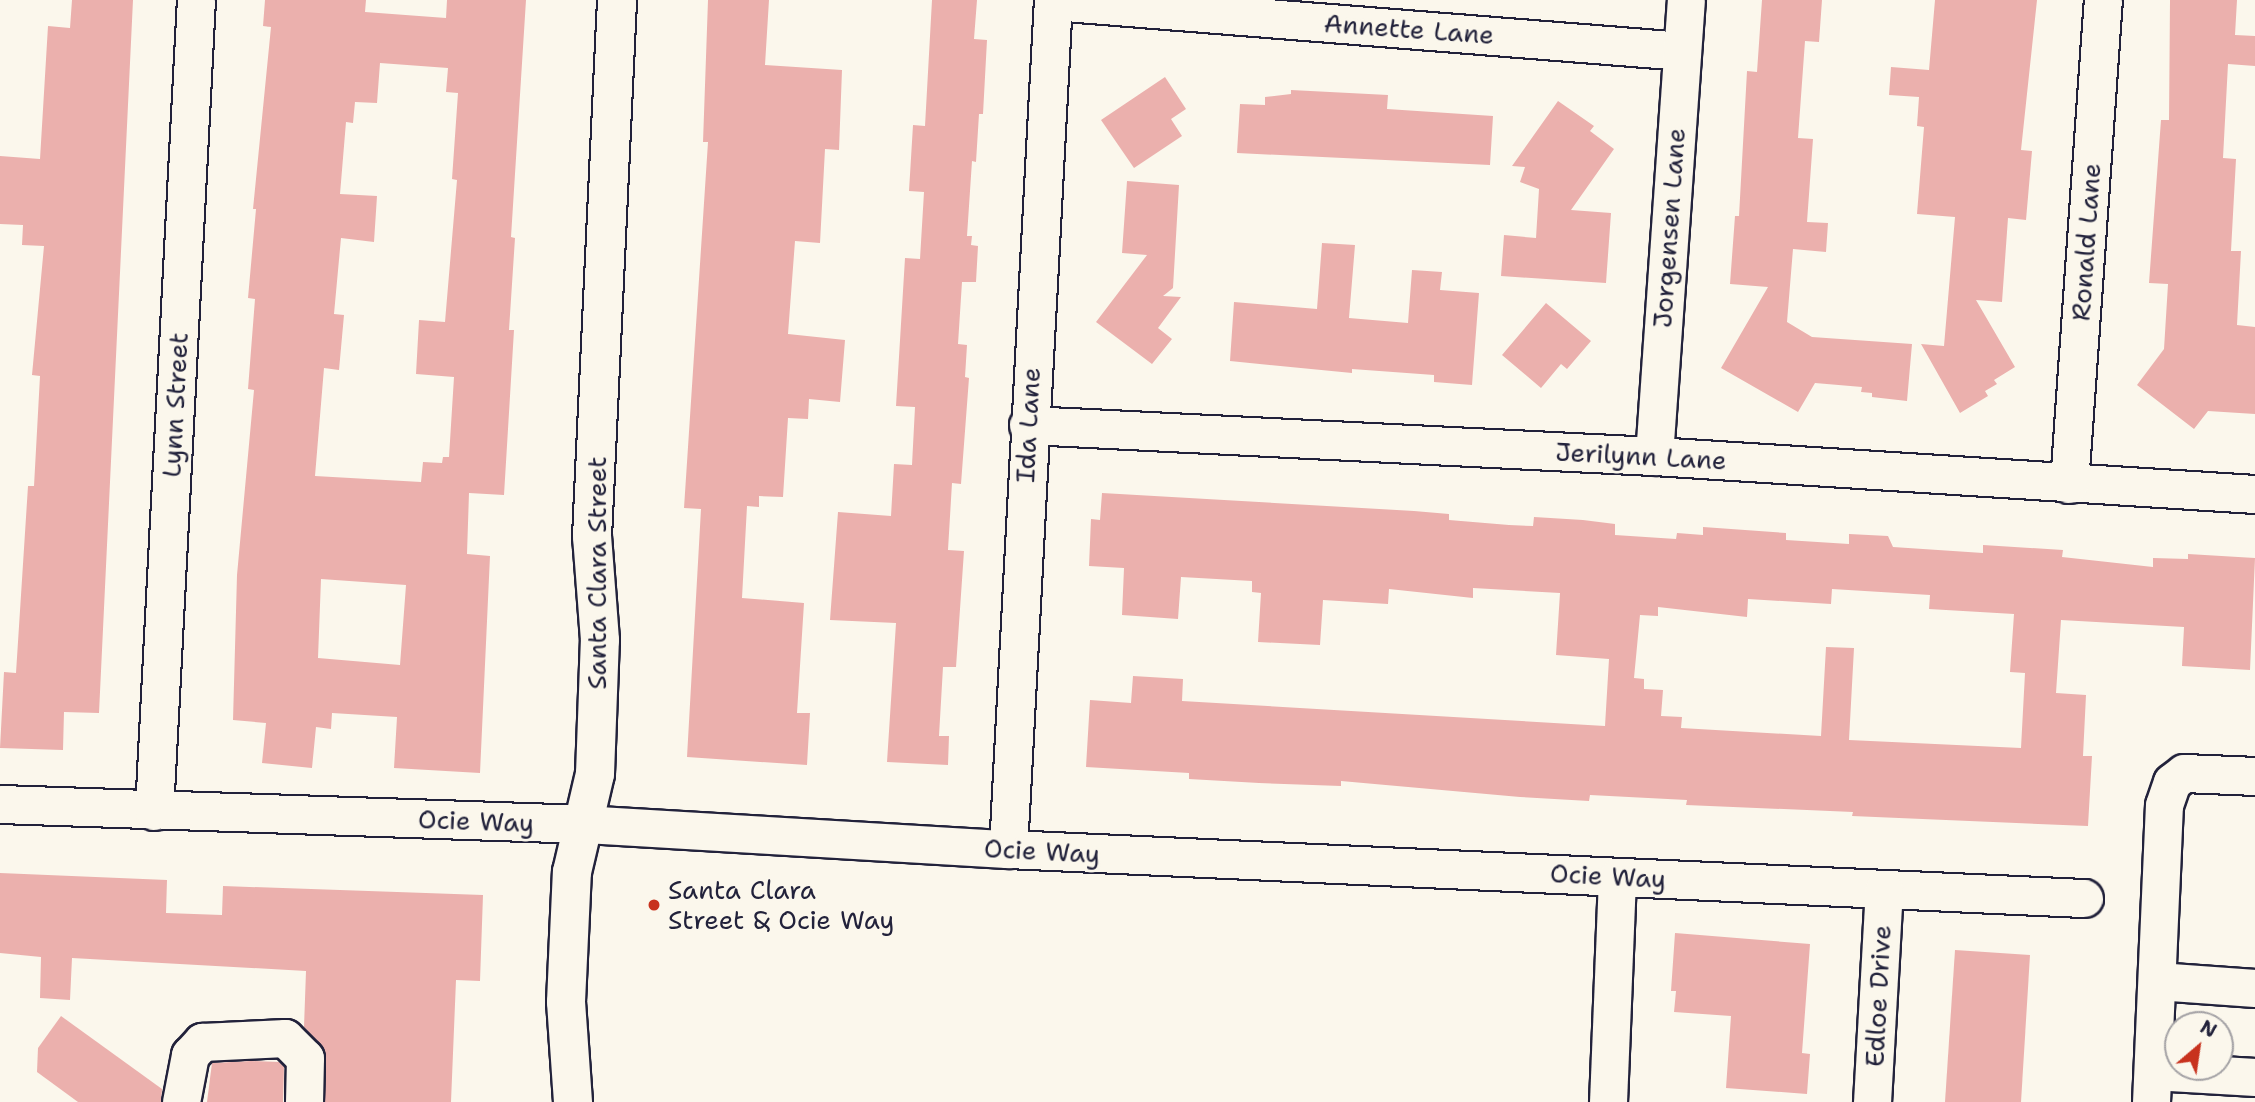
<!DOCTYPE html>
<style>
body{margin:0}
#map{position:relative;width:2255px;height:1102px;overflow:hidden;background:#fbf7ec;font-family:"Shantell Sans",sans-serif}
div>[style]{position:absolute}
.building>*{inset:0;background:#ebb0ad}
.roads{filter:drop-shadow(2px 0 #22223b) drop-shadow(-2px 0 #22223b) drop-shadow(0 2px #22223b) drop-shadow(0 -2px #22223b)}
.minor>*{height:37px;margin:-18.5px;padding:0 18.5px;transform-origin:18.5px;border-radius:18.5px;background:#fbf7ec}
.major>*{height:38px;margin:-19px;padding:0 19px;transform-origin:19px;border-radius:19px;background:#fbf7ec}
.dots>*{width:19px;height:19px;translate:-50% -50%;box-sizing:border-box;border:4px solid #fbf7ec;border-radius:50%}
span{translate:-50% -50%;white-space:nowrap;text-align:center;line-height:1.15;-webkit-text-stroke:5px #fbf7ec;paint-order:stroke}
.street-label{font-size:26px;color:#22223b}
.poi-label{font-size:26px;color:#22223b}
.left{translate:0 -50%;text-align:left}
.north{position:absolute;left:2164px;top:1011px;width:70px;height:70px;box-sizing:border-box;background:#fbf7ec;border:2px solid #a4a2a5;border-radius:50%;rotate:29deg;font-size:19px;font-weight:700;line-height:28px;text-align:center;color:#22223b}
.north::after{content:'';display:block;margin:auto;width:24px;height:32px;background:#c8321e;clip-path:polygon(50% 0,100% 100%,50% 72%,0 100%)}
</style>
<div id="map">
<div class="building">
<i style="clip-path:polygon(72px 0,133px 0,99px 713px,64px 712px,63px 750px,0 748px,4px 672px,16px 673px,28px 486px,34px 486px,40px 376px,32px 375px,44px 246px,22px 245px,23px 225px,0 224px,0 156px,40px 159px,48px 26px,70px 28px)"></i>
<i style="clip-path:polygon(evenodd,265px 0,366px 0,365px 12px,446px 18px,447px 0,526px 0,511px 237px,515px 238px,509px 330px,514px 330px,504px 495px,469px 493px,467px 554px,490px 556px,480px 773px,394px 768px,397px 717px,332px 713px,331px 729px,316px 727px,312px 768px,262px 763px,266px 723px,233px 720px,237px 575px,254px 390px,248px 389px,255px 299px,248px 298px,256px 209px,253px 209px,271px 27px,263px 26px,265px 0,380px 63px,448px 68px,446px 92px,458px 93px,452px 179px,457px 180px,445px 322px,419px 320px,416px 374px,454px 377px,449px 457px,443px 457px,442px 463px,423px 462px,421px 482px,315px 476px,324px 368px,339px 370px,344px 315px,334px 314px,341px 238px,374px 242px,377px 196px,340px 194px,346px 122px,353px 123px,355px 102px,377px 103px,380px 63px,265px 0,321px 579px,406px 585px,400px 665px,318px 658px,321px 579px)"></i>
<i style="clip-path:polygon(708px 0,769px 0,765px 65px,842px 70px,839px 150px,825px 149px,820px 243px,795px 241px,788px 334px,845px 340px,840px 402px,809px 399px,808px 419px,788px 418px,783px 497px,759px 496px,759px 507px,747px 506px,742px 598px,804px 603px,797px 713px,810px 713px,807px 765px,687px 757px,701px 509px,684px 508px,708px 142px,703px 142px)"></i>
<i style="clip-path:polygon(932px 0,977px 0,974px 39px,987px 40px,983px 114px,979px 114px,976px 162px,972px 161px,967px 236px,972px 236px,971px 245px,978px 246px,976px 282px,962px 282px,958px 344px,967px 345px,965px 377px,969px 378px,961px 484px,952px 483px,948px 550px,964px 551px,956px 667px,943px 667px,939px 736px,949px 736px,948px 765px,887px 762px,896px 623px,830px 620px,838px 512px,891px 516px,894px 464px,912px 465px,915px 407px,896px 406px,905px 258px,920px 259px,924px 192px,909px 191px,913px 125px,925px 126px)"></i>
<i style="clip-path:polygon(1762px 0,1822px 0,1819px 42px,1805px 41px,1798px 138px,1813px 139px,1807px 222px,1828px 223px,1826px 252px,1793px 249px,1787px 322px,1812px 337px,1912px 344px,1907px 401px,1872px 397px,1872px 393px,1861px 392px,1862px 387px,1815px 383px,1798px 412px,1721px 368px,1768px 287px,1730px 284px,1735px 216px,1739px 216px,1747px 71px,1757px 72px)"></i>
<i style="clip-path:polygon(1935px 0,2037px 0,2021px 150px,2032px 151px,2026px 220px,2008px 218px,2002px 302px,1976px 300px,2015px 367px,1994px 380px,1997px 384px,1985px 391px,1988px 396px,1960px 413px,1921px 344px,1944px 346px,1955px 217px,1917px 214px,1924px 127px,1917px 126px,1919px 97px,1889px 95px,1891px 67px,1929px 70px)"></i>
<i style="clip-path:polygon(2170px 0,2237px 0,2235px 35px,2255px 36px,2255px 66px,2228px 64px,2223px 158px,2236px 159px,2231px 251px,2241px 251px,2237px 325px,2255px 327px,2255px 414px,2208px 411px,2194px 429px,2137px 385px,2164px 349px,2168px 284px,2149px 283px,2161px 120px,2169px 120px)"></i>
<i style="clip-path:polygon(1165px 77px,1186px 109px,1171px 119px,1182px 136px,1134px 168px,1101px 120px)"></i>
<i style="clip-path:polygon(1291px 90px,1388px 95px,1387px 109px,1493px 116px,1490px 165px,1237px 153px,1240px 104px,1265px 105px,1265px 97px,1291px 94px)"></i>
<i style="clip-path:polygon(1558px 101px,1594px 126px,1590px 131px,1614px 149px,1571px 210px,1611px 213px,1606px 283px,1501px 276px,1504px 235px,1536px 238px,1539px 189px,1520px 182px,1525px 167px,1512px 166px)"></i>
<i style="clip-path:polygon(1127px 181px,1179px 185px,1173px 288px,1163px 296px,1181px 297px,1158px 328px,1172px 339px,1152px 364px,1096px 322px,1147px 255px,1122px 253px)"></i>
<i style="clip-path:polygon(1322px 243px,1355px 245px,1349px 318px,1408px 323px,1412px 270px,1442px 272px,1440px 290px,1479px 293px,1472px 385px,1434px 382px,1434px 375px,1352px 369px,1352px 373px,1230px 361px,1234px 302px,1317px 309px)"></i>
<i style="clip-path:polygon(1546px 303px,1591px 341px,1567px 369px,1561px 364px,1541px 388px,1502px 355px)"></i>
<i style="clip-path:polygon(evenodd,1102px 493px,1414px 511px,1449px 514px,1449px 520px,1509px 525px,1533px 526px,1534px 517px,1583px 520px,1615px 524px,1615px 535px,1676px 539px,1677px 533px,1703px 535px,1703px 527px,1786px 533px,1786px 540px,1849px 544px,1849px 534px,1888px 536px,1893px 547px,1983px 553px,1983px 545px,2063px 550px,2062px 557px,2153px 567px,2153px 558px,2188px 559px,2188px 554px,2255px 558px,2250px 670px,2182px 666px,2184px 627px,2061px 620px,2056px 693px,2086px 695px,2083px 756px,2092px 756px,2088px 826px,1852px 816px,1853px 812px,1686px 805px,1687px 800px,1590px 795px,1589px 801px,1520px 797px,1341px 781px,1341px 786px,1259px 783px,1189px 779px,1189px 773px,1086px 767px,1090px 700px,1131px 703px,1133px 676px,1183px 679px,1182px 701px,1605px 726px,1609px 659px,1556px 655px,1560px 593px,1473px 588px,1473px 598px,1389px 589px,1388px 604px,1323px 600px,1320px 645px,1258px 642px,1261px 593px,1252px 592px,1252px 581px,1181px 577px,1178px 619px,1122px 615px,1124px 568px,1089px 566px,1091px 519px,1100px 520px,1102px 493px,1832px 589px,1930px 595px,1929px 609px,2014px 614px,2010px 672px,2025px 673px,2021px 748px,1849px 740px,1854px 648px,1826px 647px,1821px 736px,1681px 728px,1682px 717px,1661px 716px,1663px 690px,1644px 689px,1644px 679px,1634px 678px,1640px 615px,1658px 616px,1658px 607px,1747px 617px,1748px 599px,1831px 604px,1832px 589px)"></i>
<i style="clip-path:polygon(0 873px,167px 880px,166px 913px,222px 915px,223px 886px,483px 895px,480px 981px,456px 980px,451px 1102px,325px 1102px,325px 1051px,304px 1027px,306px 971px,72px 958px,70px 1000px,40px 998px,41px 957px,0 953px)"></i>
<i style="clip-path:polygon(1675px 933px,1810px 944px,1802px 1053px,1810px 1054px,1807px 1094px,1726px 1088px,1731px 1016px,1674px 1012px,1676px 991px,1671px 991px)"></i>
<i style="clip-path:polygon(1955px 950px,2030px 955px,2021px 1102px,1945px 1102px)"></i>
<i style="clip-path:polygon(61px 1016px,162px 1089px,161px 1102px,78px 1102px,37px 1072px,38px 1048px)"></i>
<i style="clip-path:polygon(251px 1061px,279px 1062px,284px 1067px,283px 1102px,207px 1102px,212px 1063px)"></i>
</div>
<div class="roads">
<div class="minor">
<i style="left:1053px;top:1px;width:631px;rotate:4.54deg"></i>
<i style="left:1028px;top:425px;width:627px;rotate:2.84deg"></i>
<i style="left:1654px;top:456px;width:602px;rotate:3.62deg"></i>
<i style="left:1654px;top:456px;width:457px;rotate:-86deg"></i>
<i style="left:2069px;top:484px;width:485px;rotate:-86deg"></i>
<i style="left:0;top:804px;width:583px;rotate:1.96deg"></i>
<i style="left:583px;top:824px;width:426px;rotate:3.4deg"></i>
<i style="left:1008px;top:849px;width:1077px;rotate:2.61deg"></i>
<i style="left:154px;top:811px;width:812px;rotate:-87.04deg"></i>
<i style="left:1008px;top:849px;width:850px;rotate:-86.97deg"></i>
<i style="left:2157px;top:981px;width:98px;rotate:4.1deg"></i>
<i style="left:2153px;top:1071px;width:102px;rotate:3.4deg"></i>
<i style="left:181px;top:1102px;width:48px;rotate:-79.2deg"></i>
<i style="left:190px;top:1055px;width:18px;rotate:-47deg"></i>
<i style="left:202px;top:1042px;width:83px;rotate:-2.8deg"></i>
<i style="left:285px;top:1038px;width:28px;rotate:45deg"></i>
<i style="left:305px;top:1058px;width:44px;rotate:91.3deg"></i>
<i style="left:1608px;top:1102px;width:225px;rotate:-87.7deg"></i>
<i style="left:1872px;top:1102px;width:213px;rotate:-86.8deg"></i>
<i style="left:2151px;top:1102px;width:297px;rotate:-87.5deg"></i>
<i style="left:2164px;top:805px;width:24px;rotate:-71deg"></i>
<i style="left:2172px;top:782px;width:15px;rotate:-37deg"></i>
<i style="left:2184px;top:773px;width:71px;rotate:2.4deg"></i>
</div>
<div class="major">
<i style="left:573px;top:1102px;width:100px;rotate:-94deg"></i>
<i style="left:566px;top:1002px;width:130px;rotate:-87.4deg"></i>
<i style="left:572px;top:872px;width:101px;rotate:-76.8deg"></i>
<i style="left:595px;top:774px;width:134px;rotate:-87.9deg"></i>
<i style="left:600px;top:640px;width:103px;rotate:-94.4deg"></i>
<i style="left:592px;top:537px;width:538px;rotate:-87.33deg"></i>
</div>
</div>
<div class="dots">
<i style="left:654px;top:905px;background:#c8321e"></i>
</div>
<div class="street-label">
<span style="left:1409px;top:29px;rotate:4deg">Annette Lane</span>
<span style="left:1669px;top:228px;rotate:-86deg">Jorgensen Lane</span>
<span style="left:2086px;top:242px;rotate:-86deg">Ronald Lane</span>
<span style="left:175px;top:405px;rotate:-87deg">Lynn Street</span>
<span style="left:1028px;top:425px;rotate:-87deg">Ida Lane</span>
<span style="left:1641px;top:456px;rotate:3deg">Jerilynn Lane</span>
<span style="left:597px;top:573px;rotate:-90deg">Santa Clara Street</span>
<span style="left:476px;top:821px;rotate:2deg">Ocie Way</span>
<span style="left:1042px;top:851px;rotate:3deg">Ocie Way</span>
<span style="left:1608px;top:876px;rotate:3deg">Ocie Way</span>
<span style="left:1878px;top:996px;rotate:-87deg">Edloe Drive</span>
</div>
<div class="poi-label">
<span class="left" style="left:668px;top:905px">Santa Clara<br>Street &amp; Ocie Way</span>
</div>
<div class="north">N</div>
</div>
